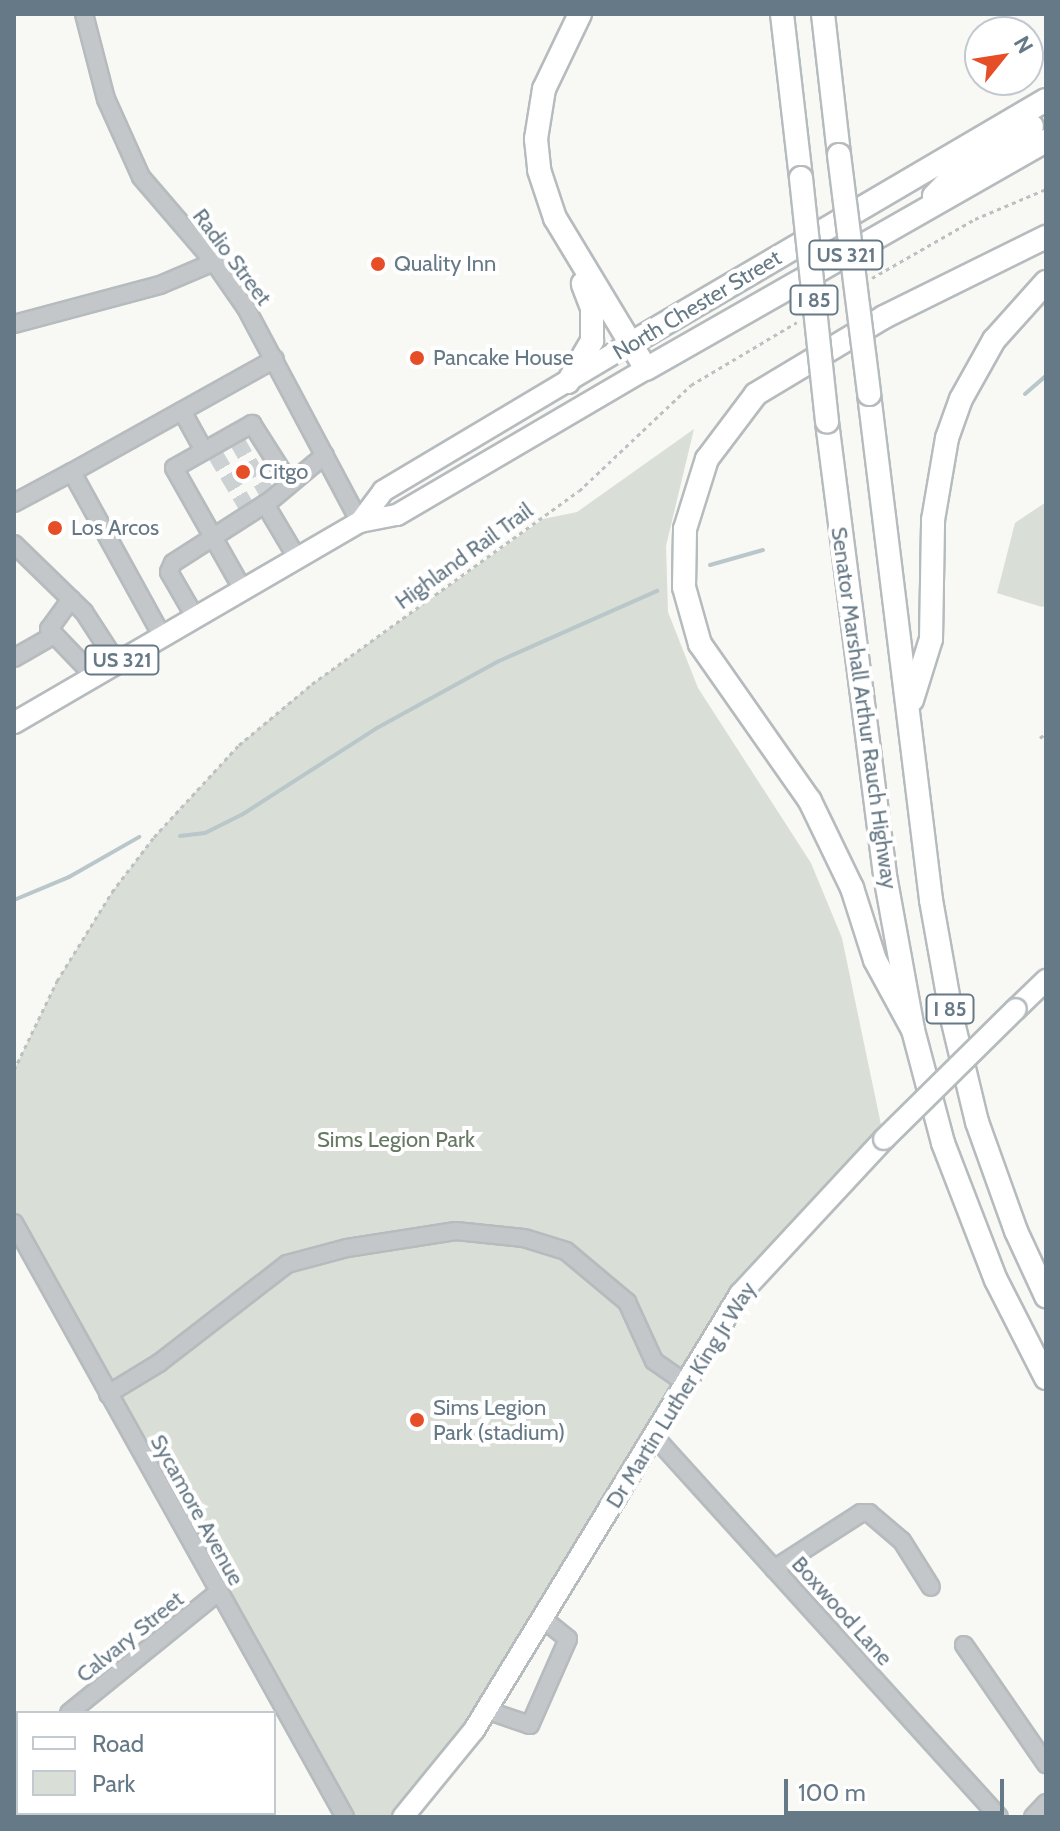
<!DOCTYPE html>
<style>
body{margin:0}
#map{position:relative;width:1060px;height:1831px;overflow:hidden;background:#f8f8f5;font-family:Cabin,sans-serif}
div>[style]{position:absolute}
.green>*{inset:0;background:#d9dfd6}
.stream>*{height:4px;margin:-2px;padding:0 2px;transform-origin:2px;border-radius:2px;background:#b9c6ca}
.minor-tunnel>*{height:16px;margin-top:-8px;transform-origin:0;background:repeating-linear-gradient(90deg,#ccd2d4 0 16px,transparent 0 24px)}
.path>*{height:3px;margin-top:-1.5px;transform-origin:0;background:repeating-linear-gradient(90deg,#bdc0c2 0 4px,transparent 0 8px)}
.roads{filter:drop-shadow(2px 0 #b6bbbe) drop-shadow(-2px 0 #b6bbbe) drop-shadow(0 2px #b6bbbe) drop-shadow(0 -2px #b6bbbe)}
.minor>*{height:16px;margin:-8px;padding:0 8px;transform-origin:8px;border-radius:8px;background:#c3c7ca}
.major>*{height:20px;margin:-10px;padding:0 10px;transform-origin:10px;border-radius:10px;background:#fff}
.highway>*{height:22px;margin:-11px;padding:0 11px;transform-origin:11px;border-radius:11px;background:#fff}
.bridges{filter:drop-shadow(2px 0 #b6bbbe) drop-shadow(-2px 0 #b6bbbe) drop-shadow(0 2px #b6bbbe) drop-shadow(0 -2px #b6bbbe)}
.major-bridge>*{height:20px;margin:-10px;padding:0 10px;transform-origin:10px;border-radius:10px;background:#fff}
.highway-bridge>*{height:22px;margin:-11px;padding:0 11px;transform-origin:11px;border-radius:11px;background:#fff}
.dots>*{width:22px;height:22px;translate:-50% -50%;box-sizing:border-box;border:4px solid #fff;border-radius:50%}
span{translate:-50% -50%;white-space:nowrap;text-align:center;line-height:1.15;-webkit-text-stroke:8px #fff;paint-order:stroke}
.shield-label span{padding:2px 6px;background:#fff;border:2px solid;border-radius:6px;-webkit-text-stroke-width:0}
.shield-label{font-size:20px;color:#667986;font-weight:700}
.street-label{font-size:22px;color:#667986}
.poi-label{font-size:22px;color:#667986}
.left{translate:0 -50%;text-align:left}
.park-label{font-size:22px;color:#667861}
.frame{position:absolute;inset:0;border:16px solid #667986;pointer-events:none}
.legend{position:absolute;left:16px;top:1711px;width:260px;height:104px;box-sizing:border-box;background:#fff;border:2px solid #c2c9cf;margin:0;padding:10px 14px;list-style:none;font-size:24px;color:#667986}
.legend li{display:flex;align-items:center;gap:16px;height:40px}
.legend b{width:40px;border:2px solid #c2c9cf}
.north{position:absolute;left:964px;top:16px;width:80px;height:80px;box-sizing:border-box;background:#fff;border:2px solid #c2c9cf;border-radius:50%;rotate:60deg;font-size:22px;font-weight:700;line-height:32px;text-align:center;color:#667986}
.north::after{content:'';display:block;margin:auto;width:28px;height:36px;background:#e54e27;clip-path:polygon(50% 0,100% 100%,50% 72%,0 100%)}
.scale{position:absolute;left:784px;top:1779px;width:220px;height:36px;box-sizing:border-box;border:4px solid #667986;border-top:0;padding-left:10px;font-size:24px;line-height:28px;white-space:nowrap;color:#667986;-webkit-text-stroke:6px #fff;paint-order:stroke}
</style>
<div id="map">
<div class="green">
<i style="clip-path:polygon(694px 429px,666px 546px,668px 612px,698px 688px,811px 863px,842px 938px,884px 1139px,740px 1294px,531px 1641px,403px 1817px,345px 1817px,14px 1223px,14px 1070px,57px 981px,112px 892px,154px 837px,239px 745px,312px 684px,543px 519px,577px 512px)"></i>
<i style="clip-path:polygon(1046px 502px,1046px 605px,1042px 607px,997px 593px,1015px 523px)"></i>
</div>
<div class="stream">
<i style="left:1025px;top:394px;width:28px;rotate:-41deg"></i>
<i style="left:710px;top:565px;width:55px;rotate:-15.8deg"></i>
<i style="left:180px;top:836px;width:25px;rotate:-7deg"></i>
<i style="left:205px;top:833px;width:42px;rotate:-26.6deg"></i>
<i style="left:243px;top:814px;width:159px;rotate:-32.7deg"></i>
<i style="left:377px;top:728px;width:139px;rotate:-28.8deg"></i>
<i style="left:499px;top:661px;width:173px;rotate:-23.9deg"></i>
<i style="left:14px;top:900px;width:60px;rotate:-22.7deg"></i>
<i style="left:69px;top:877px;width:81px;rotate:-29.7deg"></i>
</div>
<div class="minor-tunnel">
<i style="left:237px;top:441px;width:60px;rotate:60deg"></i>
<i style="left:215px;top:454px;width:61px;rotate:59.2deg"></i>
</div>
<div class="path">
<i style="left:872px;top:278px;width:119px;rotate:-29.8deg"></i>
<i style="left:975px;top:219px;width:77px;rotate:-22.9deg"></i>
<i style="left:1040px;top:738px;width:8px;rotate:-40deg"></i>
<i style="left:14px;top:1070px;width:99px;rotate:-64.2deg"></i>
<i style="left:57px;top:981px;width:105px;rotate:-58.3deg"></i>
<i style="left:112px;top:892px;width:69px;rotate:-52.6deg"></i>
<i style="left:154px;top:837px;width:125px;rotate:-47.3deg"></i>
<i style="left:239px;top:745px;width:95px;rotate:-39.9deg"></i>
<i style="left:312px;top:684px;width:329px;rotate:-35.9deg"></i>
<i style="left:579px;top:491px;width:154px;rotate:-43.4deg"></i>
<i style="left:691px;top:385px;width:123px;rotate:-30.7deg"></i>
</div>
<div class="roads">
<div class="minor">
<i style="left:84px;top:14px;width:88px;rotate:75.5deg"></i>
<i style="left:106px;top:99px;width:85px;rotate:65.8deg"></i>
<i style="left:141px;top:177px;width:112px;rotate:49.3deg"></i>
<i style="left:214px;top:262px;width:56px;rotate:55.2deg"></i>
<i style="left:246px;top:308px;width:242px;rotate:62deg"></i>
<i style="left:14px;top:324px;width:151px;rotate:-15deg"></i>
<i style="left:160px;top:285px;width:59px;rotate:-23.1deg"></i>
<i style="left:182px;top:411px;width:43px;rotate:61.1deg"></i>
<i style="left:14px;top:503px;width:66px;rotate:-28.1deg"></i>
<i style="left:265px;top:504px;width:63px;rotate:59.3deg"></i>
<i style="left:14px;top:544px;width:98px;rotate:44.2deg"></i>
<i style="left:84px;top:612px;width:61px;rotate:57.1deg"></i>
<i style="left:243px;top:590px;width:140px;rotate:-119.5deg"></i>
<i style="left:174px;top:468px;width:90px;rotate:-29.4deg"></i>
<i style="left:252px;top:424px;width:69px;rotate:57.5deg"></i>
<i style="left:71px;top:599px;width:37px;rotate:126deg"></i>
<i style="left:49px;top:629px;width:65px;rotate:46.2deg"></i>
<i style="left:195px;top:617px;width:52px;rotate:-120deg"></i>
<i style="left:169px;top:572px;width:10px;rotate:-66deg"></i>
<i style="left:173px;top:563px;width:117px;rotate:-32.7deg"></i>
<i style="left:271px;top:500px;width:70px;rotate:-39.8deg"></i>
<i style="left:162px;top:636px;width:187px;rotate:-118.8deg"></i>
<i style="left:72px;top:472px;width:232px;rotate:-29.1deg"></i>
<i style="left:14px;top:658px;width:46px;rotate:-29.9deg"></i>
<i style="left:14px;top:1223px;width:680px;rotate:60.87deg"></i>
<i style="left:108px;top:1394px;width:60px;rotate:-31.3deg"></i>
<i style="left:159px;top:1363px;width:162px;rotate:-37.7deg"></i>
<i style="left:287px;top:1264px;width:62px;rotate:-14.9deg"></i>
<i style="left:347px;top:1248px;width:110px;rotate:-8.9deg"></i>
<i style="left:456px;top:1231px;width:68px;rotate:5.9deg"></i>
<i style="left:524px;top:1238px;width:44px;rotate:17.2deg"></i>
<i style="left:566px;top:1251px;width:80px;rotate:39.9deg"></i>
<i style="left:627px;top:1302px;width:65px;rotate:65.4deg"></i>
<i style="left:654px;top:1361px;width:38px;rotate:35deg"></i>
<i style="left:653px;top:1435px;width:515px;rotate:47.83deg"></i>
<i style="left:774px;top:1569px;width:103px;rotate:-32.8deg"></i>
<i style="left:861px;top:1513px;width:8px"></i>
<i style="left:869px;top:1513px;width:43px;rotate:40.3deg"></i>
<i style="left:902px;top:1541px;width:54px;rotate:57.8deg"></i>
<i style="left:964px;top:1645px;width:145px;rotate:55.4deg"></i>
<i style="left:486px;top:1710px;width:46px;rotate:18.8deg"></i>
<i style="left:530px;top:1725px;width:94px;rotate:-66.2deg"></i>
<i style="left:568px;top:1639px;width:32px;rotate:-141deg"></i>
<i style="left:69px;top:1713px;width:191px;rotate:-39deg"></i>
<i style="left:14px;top:1744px;width:4px;rotate:-27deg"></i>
<i style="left:132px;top:1813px;width:5px;rotate:53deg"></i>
<i style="left:82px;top:1817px;width:8px;rotate:-30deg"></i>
<i style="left:1033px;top:1817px;width:19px;rotate:-47deg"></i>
</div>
<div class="major">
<i style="left:360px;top:522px;width:39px;rotate:-53deg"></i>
<i style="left:383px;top:491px;width:287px;rotate:-30.8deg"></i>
<i style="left:14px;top:723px;width:400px;rotate:-30.2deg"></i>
<i style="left:360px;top:522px;width:38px;rotate:-11deg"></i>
<i style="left:397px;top:515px;width:289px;rotate:-30.4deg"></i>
<i style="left:1016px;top:1009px;width:42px;rotate:-44deg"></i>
<i style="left:403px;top:1817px;width:112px;rotate:-50.8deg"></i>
<i style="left:474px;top:1730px;width:511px;rotate:-58.61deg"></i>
<i style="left:740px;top:1294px;width:212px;rotate:-47.1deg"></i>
</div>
<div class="highway">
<i style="left:580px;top:14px;width:83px;rotate:115.6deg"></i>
<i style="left:544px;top:89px;width:51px;rotate:99.1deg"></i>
<i style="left:536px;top:139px;width:31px;rotate:84deg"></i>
<i style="left:539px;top:170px;width:51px;rotate:71.6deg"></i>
<i style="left:555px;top:218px;width:176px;rotate:58.9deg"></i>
<i style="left:646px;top:369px;width:460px;rotate:-29.7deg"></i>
<i style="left:782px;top:14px;width:165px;rotate:83.4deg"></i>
<i style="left:823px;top:14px;width:142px;rotate:83.5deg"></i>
<i style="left:934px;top:196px;width:29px;rotate:-46deg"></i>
<i style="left:954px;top:175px;width:92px;rotate:-32.1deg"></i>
<i style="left:630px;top:344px;width:482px;rotate:-30.4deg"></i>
<i style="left:568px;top:382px;width:48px;rotate:-59.7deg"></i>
<i style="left:592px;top:341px;width:33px;rotate:-90deg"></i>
<i style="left:592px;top:308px;width:26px;rotate:-111deg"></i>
<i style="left:869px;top:394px;width:510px;rotate:83.01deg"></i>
<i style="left:931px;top:900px;width:120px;rotate:79.9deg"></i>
<i style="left:952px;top:1018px;width:107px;rotate:76.5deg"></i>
<i style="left:977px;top:1122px;width:116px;rotate:70.3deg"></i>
<i style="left:1016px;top:1231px;width:72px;rotate:65.2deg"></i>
<i style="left:827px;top:422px;width:463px;rotate:82.7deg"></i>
<i style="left:886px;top:881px;width:151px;rotate:79.7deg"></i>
<i style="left:913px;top:1030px;width:117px;rotate:75.1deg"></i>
<i style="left:943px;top:1143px;width:147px;rotate:68.9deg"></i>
<i style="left:996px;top:1280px;width:110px;rotate:63deg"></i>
<i style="left:912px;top:700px;width:64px;rotate:-72.7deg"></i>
<i style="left:931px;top:639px;width:119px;rotate:-89deg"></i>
<i style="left:933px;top:520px;width:83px;rotate:-80.3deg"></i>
<i style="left:947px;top:438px;width:41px;rotate:-70.3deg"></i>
<i style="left:961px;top:399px;width:68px;rotate:-60.8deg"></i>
<i style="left:994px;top:340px;width:78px;rotate:-48.1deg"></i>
<i style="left:913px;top:1030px;width:80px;rotate:-118.5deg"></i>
<i style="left:875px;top:960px;width:76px;rotate:-107.7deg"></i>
<i style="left:852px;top:888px;width:97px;rotate:-115.8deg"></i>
<i style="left:810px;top:801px;width:192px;rotate:-125deg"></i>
<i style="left:700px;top:644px;width:59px;rotate:-105.7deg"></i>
<i style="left:684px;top:587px;width:58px;rotate:-89deg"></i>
<i style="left:685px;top:529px;width:73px;rotate:-72.6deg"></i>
<i style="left:707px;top:459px;width:81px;rotate:-53deg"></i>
<i style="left:756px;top:394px;width:149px;rotate:-31deg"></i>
<i style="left:884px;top:317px;width:181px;rotate:-26.3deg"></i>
</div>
</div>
<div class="bridges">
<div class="major-bridge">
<i style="left:884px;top:1139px;width:185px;rotate:-44.6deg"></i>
</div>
<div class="highway-bridge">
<i style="left:839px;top:155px;width:241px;rotate:82.8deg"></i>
<i style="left:801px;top:178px;width:245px;rotate:83.9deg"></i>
</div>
</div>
<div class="dots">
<i style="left:378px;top:264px;background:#e54e27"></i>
<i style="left:417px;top:358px;background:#e54e27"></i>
<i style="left:243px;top:472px;background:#e54e27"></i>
<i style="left:55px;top:528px;background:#e54e27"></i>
<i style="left:417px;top:1420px;background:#e54e27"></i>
</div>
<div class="shield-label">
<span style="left:846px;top:255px">US 321</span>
<span style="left:814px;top:300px">I 85</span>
<span style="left:122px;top:660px">US 321</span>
<span style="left:950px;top:1009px">I 85</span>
</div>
<div class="street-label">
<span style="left:232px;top:257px;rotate:53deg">Radio Street</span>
<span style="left:697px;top:305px;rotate:-31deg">North Chester Street</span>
<span style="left:464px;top:556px;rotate:-36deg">Highland Rail Trail</span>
<span style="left:864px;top:708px;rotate:82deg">Senator Marshall Arthur Rauch Highway</span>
<span style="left:681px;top:1395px;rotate:-58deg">Dr Martin Luther King Jr Way</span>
<span style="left:197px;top:1510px;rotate:61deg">Sycamore Avenue</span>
<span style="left:842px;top:1611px;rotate:48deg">Boxwood Lane</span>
<span style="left:130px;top:1637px;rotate:-39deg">Calvary Street</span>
</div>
<div class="poi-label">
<span class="left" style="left:394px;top:264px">Quality Inn</span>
<span class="left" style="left:433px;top:358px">Pancake House</span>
<span class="left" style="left:259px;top:472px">Citgo</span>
<span class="left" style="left:71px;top:528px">Los Arcos</span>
<span class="left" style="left:433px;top:1420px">Sims Legion<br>Park (stadium)</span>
</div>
<div class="park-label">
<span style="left:396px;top:1140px">Sims Legion Park</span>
</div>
<div class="frame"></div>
<ul class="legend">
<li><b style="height:10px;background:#fff"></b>Road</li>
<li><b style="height:22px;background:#d9dfd6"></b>Park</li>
</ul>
<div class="north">N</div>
<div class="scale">100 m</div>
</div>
